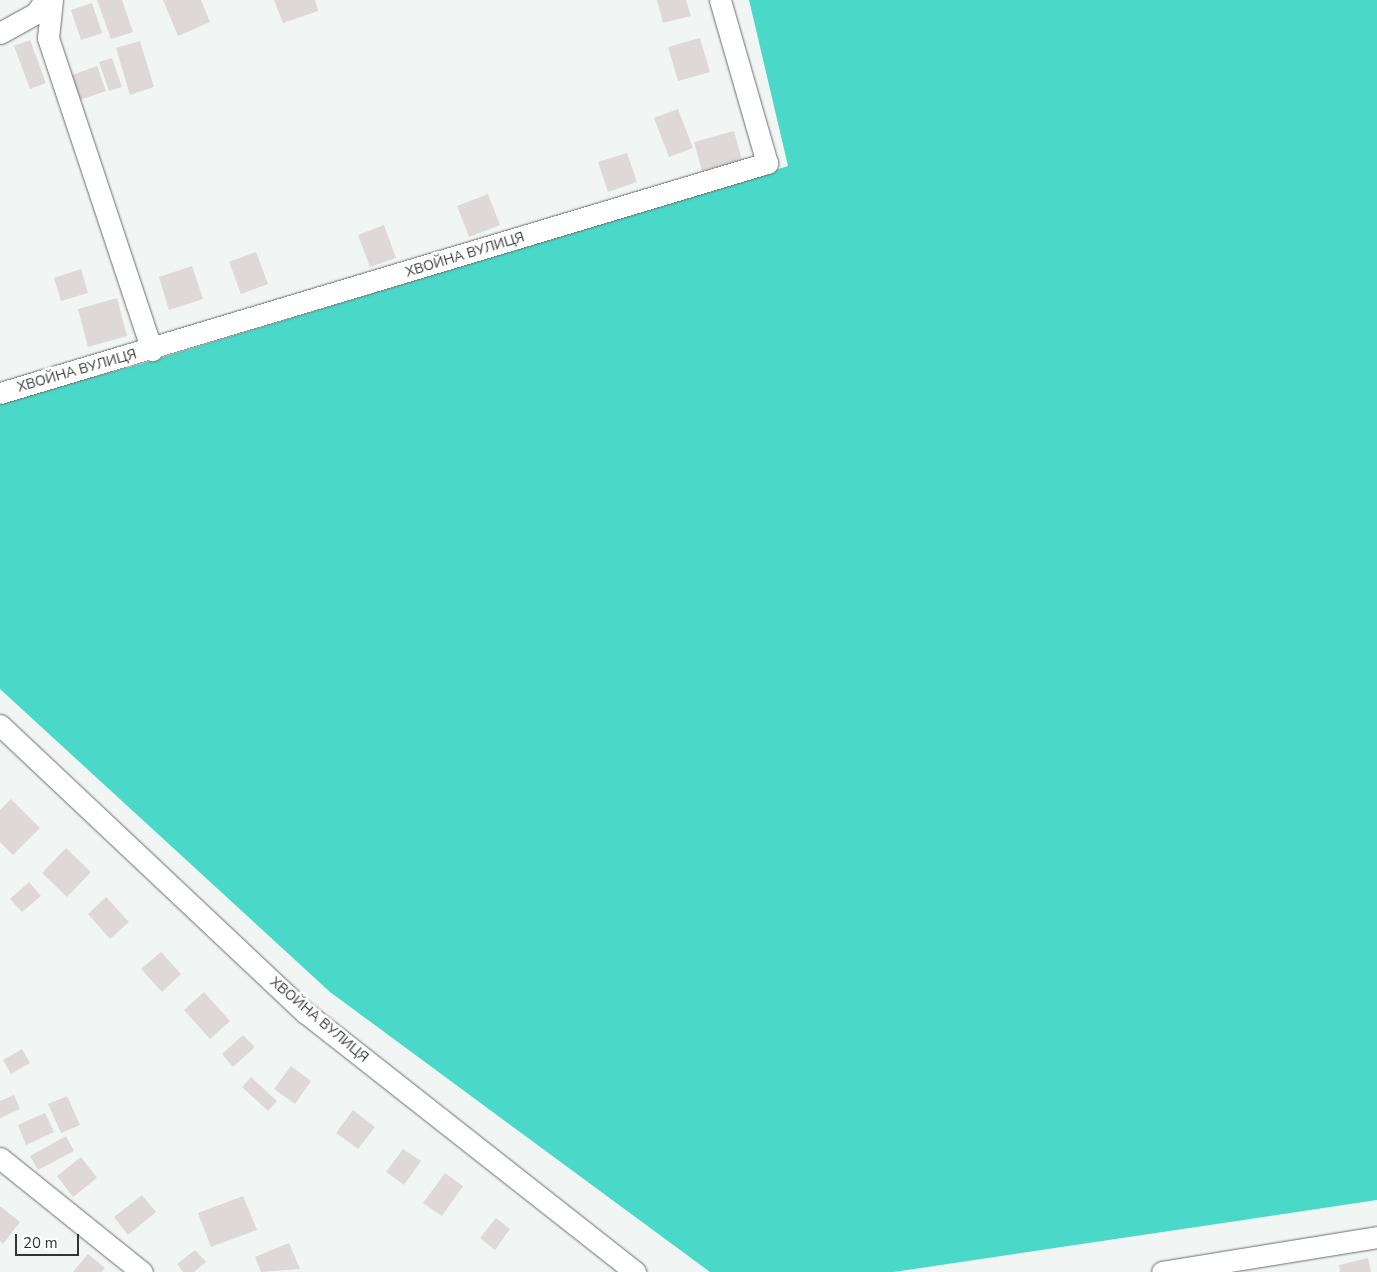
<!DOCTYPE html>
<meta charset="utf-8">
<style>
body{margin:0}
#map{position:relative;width:1377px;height:1272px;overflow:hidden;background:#f1f6f5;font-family:"Nunito Sans",sans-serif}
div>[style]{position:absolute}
.forest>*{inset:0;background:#4ad8c9}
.building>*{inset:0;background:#ded8d8}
.roads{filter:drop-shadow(0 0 1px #696d6d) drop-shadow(0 0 1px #696d6d)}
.minor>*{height:21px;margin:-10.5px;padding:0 10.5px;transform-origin:10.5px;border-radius:10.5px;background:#fff}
span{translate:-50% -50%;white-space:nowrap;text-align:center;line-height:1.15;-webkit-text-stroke:5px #fff;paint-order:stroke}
.street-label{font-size:14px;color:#333535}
.scale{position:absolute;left:15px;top:1234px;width:64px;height:22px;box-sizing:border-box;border:2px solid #333535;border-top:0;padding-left:6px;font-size:15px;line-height:18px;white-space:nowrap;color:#333535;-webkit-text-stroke:4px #fff;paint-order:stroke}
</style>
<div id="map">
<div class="forest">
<i style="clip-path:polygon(749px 0,1377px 0,1377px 1200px,894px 1272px,710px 1272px,330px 992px,0 689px,0 402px,141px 364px,788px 166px)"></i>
</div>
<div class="building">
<i style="clip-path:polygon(97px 0,122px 0,133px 32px,111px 39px)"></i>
<i style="clip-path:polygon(163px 0,201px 0,210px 22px,178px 36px)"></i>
<i style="clip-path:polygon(274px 0,315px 0,318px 11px,283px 23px)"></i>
<i style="clip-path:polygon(657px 0,686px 0,691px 16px,663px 23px)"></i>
<i style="clip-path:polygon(92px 3px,102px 33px,81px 40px,71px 10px)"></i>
<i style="clip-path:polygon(700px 38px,710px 72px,678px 81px,668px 47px)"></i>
<i style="clip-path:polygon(30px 40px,46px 83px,30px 89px,14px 46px)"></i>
<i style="clip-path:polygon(140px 41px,154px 87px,130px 95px,116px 48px)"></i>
<i style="clip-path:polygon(112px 58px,122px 87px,109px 91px,99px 62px)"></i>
<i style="clip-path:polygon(97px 66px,106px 91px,77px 101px,69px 76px)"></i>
<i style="clip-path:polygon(678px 109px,693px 148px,669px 157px,654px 118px)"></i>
<i style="clip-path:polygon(734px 131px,742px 160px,702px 171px,694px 142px)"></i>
<i style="clip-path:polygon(627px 153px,637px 182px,608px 192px,598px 162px)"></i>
<i style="clip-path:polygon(488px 194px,500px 225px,469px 237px,457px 206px)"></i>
<i style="clip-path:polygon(384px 225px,396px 258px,370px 267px,358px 235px)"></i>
<i style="clip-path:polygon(256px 252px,268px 284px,241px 294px,229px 262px)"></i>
<i style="clip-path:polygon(192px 266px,203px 299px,169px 310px,159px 277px)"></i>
<i style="clip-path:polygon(81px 269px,88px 293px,61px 301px,54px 278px)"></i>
<i style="clip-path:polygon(117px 298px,127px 336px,88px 347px,78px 309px)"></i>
<i style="clip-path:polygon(11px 799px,40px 828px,13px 855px,0 842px,0 810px)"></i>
<i style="clip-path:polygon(66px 848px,91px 872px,67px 897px,42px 873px)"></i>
<i style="clip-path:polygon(29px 882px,41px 896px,22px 912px,10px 899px)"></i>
<i style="clip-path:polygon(106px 897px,129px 922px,110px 939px,88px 914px)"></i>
<i style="clip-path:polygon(161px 952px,181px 974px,162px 992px,141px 969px)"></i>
<i style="clip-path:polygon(204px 992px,230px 1021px,210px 1039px,184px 1010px)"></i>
<i style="clip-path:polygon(243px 1035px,255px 1047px,233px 1067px,222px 1054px)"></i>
<i style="clip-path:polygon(22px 1049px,30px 1063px,11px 1074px,3px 1060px)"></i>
<i style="clip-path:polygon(291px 1066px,311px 1081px,295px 1104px,274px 1089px)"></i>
<i style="clip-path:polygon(251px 1077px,277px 1101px,268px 1111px,242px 1087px)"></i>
<i style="clip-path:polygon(14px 1095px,20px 1109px,0 1118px,0 1101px)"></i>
<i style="clip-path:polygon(67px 1096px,80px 1125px,61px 1133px,48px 1104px)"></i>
<i style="clip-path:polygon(353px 1110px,375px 1127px,358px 1149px,336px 1133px)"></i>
<i style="clip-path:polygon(45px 1113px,54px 1132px,26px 1145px,18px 1125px)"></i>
<i style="clip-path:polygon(66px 1136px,74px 1151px,38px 1170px,30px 1156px)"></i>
<i style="clip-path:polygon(403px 1149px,421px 1161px,404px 1185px,386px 1172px)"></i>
<i style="clip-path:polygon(81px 1157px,97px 1178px,73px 1197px,57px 1176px)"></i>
<i style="clip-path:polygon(445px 1173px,463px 1186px,442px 1216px,423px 1203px)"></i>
<i style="clip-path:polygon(142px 1195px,156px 1212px,128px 1235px,114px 1217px)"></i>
<i style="clip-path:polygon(243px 1196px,257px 1230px,211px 1247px,198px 1213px)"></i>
<i style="clip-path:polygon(0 1206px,20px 1222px,3px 1244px,0 1241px)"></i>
<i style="clip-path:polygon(496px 1218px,510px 1229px,495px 1250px,480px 1238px)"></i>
<i style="clip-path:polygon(289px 1243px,300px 1269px,261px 1272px,255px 1257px)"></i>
<i style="clip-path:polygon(195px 1250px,206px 1262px,194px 1272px,183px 1272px,177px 1264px)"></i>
<i style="clip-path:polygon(88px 1254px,105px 1268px,101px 1272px,73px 1272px)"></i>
<i style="clip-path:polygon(1368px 1258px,1371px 1272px,1340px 1272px,1339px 1265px)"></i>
</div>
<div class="roads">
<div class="minor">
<i style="left:52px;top:0;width:38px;rotate:96deg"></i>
<i style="left:48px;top:38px;width:329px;rotate:71.6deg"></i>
<i style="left:0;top:33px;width:41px;rotate:-29.1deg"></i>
<i style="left:36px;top:13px;width:16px;rotate:-55deg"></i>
<i style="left:0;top:393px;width:801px;rotate:-16.69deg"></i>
<i style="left:767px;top:163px;width:170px;rotate:-106.1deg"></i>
<i style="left:0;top:725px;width:420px;rotate:43.3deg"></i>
<i style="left:306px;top:1013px;width:419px;rotate:38.2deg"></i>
<i style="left:0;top:1158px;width:182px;rotate:38.8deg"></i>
<i style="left:1162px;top:1272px;width:218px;rotate:-9.2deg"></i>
</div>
</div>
<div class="street-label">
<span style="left:465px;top:255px;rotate:-17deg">ХВОЙНА ВУЛИЦЯ</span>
<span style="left:77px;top:371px;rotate:-16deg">ХВОЙНА ВУЛИЦЯ</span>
<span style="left:319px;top:1020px;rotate:40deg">ХВОЙНА ВУЛИЦЯ</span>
</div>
<div class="scale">20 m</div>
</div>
